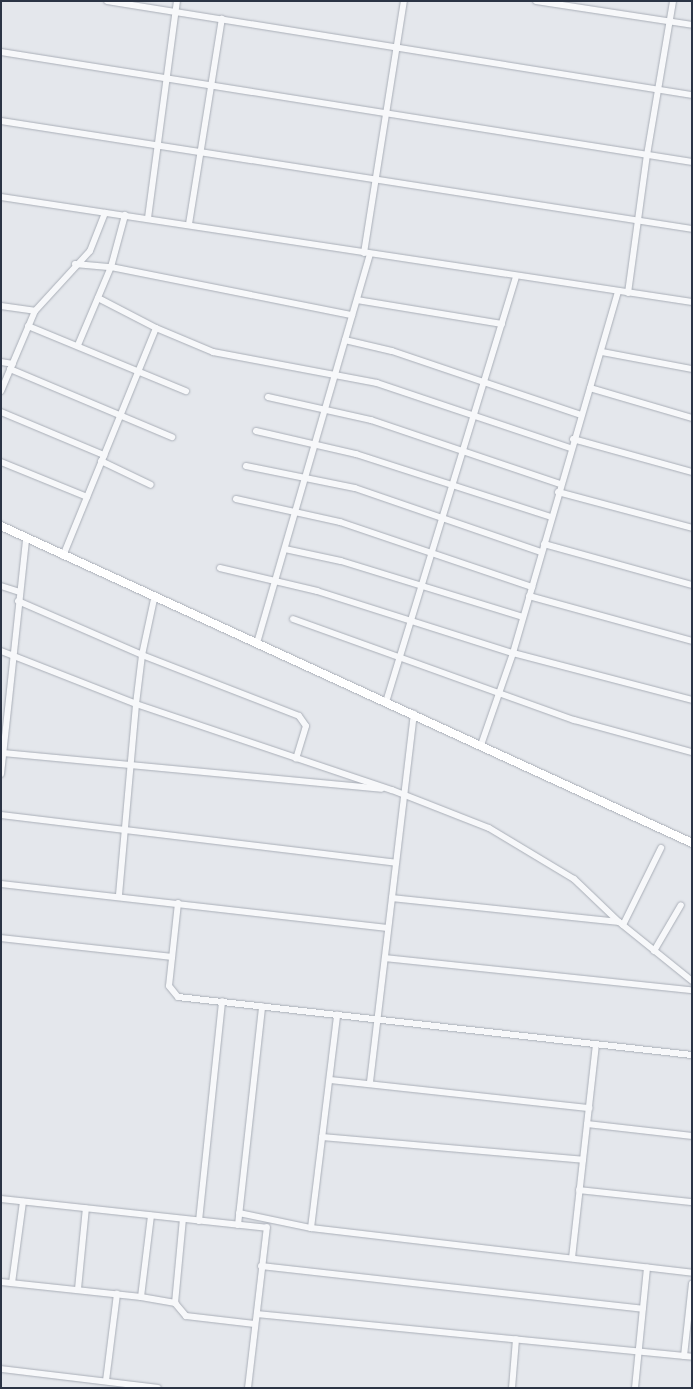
<!DOCTYPE html>
<style>
body{margin:0}
#map{position:relative;width:693px;height:1389px;overflow:hidden;background:#e4e7ec;font-family:"Work Sans",sans-serif}
div>[style]{position:absolute}
.roads{filter:drop-shadow(0 0 1px #a9aeb7) drop-shadow(0 0 1px #a9aeb7)}
.minor>*{height:6px;margin:-3px;padding:0 3px;transform-origin:3px;border-radius:3px;background:#f7f8fa}
.major>*{height:8px;margin:-4px;padding:0 4px;transform-origin:4px;border-radius:4px;background:#fff}
span{translate:-50% -50%;white-space:nowrap;text-align:center;line-height:1.15;-webkit-text-stroke:4px #f4f6f9;paint-order:stroke}
.frame{position:absolute;inset:0;border:2px solid #2b3445;pointer-events:none}
</style>
<div id="map">
<div class="roads">
<div class="minor">
<i style="left:107px;top:1px;width:593px;rotate:9.13deg"></i>
<i style="left:536px;top:1px;width:158px;rotate:8.7deg"></i>
<i style="left:1px;top:52px;width:700px;rotate:9.04deg"></i>
<i style="left:1px;top:121px;width:699px;rotate:8.88deg"></i>
<i style="left:1px;top:197px;width:699px;rotate:8.64deg"></i>
<i style="left:148px;top:218px;width:219px;rotate:-82.4deg"></i>
<i style="left:189px;top:224px;width:208px;rotate:-80.9deg"></i>
<i style="left:364px;top:253px;width:255px;rotate:-81deg"></i>
<i style="left:75px;top:264px;width:36px;rotate:5deg"></i>
<i style="left:111px;top:267px;width:246px;rotate:11.3deg"></i>
<i style="left:628px;top:293px;width:139px;rotate:-82.2deg"></i>
<i style="left:647px;top:155px;width:156px;rotate:-80.4deg"></i>
<i style="left:98px;top:298px;width:65px;rotate:27.3deg"></i>
<i style="left:156px;top:328px;width:62px;rotate:22.8deg"></i>
<i style="left:213px;top:352px;width:167px;rotate:10.7deg"></i>
<i style="left:377px;top:383px;width:204px;rotate:18.6deg"></i>
<i style="left:357px;top:300px;width:147px;rotate:9.4deg"></i>
<i style="left:1px;top:306px;width:34px;rotate:8deg"></i>
<i style="left:28px;top:326px;width:171px;rotate:22.4deg"></i>
<i style="left:345px;top:340px;width:48px;rotate:13.2deg"></i>
<i style="left:392px;top:351px;width:200px;rotate:18.7deg"></i>
<i style="left:78px;top:345px;width:85px;rotate:-67.1deg"></i>
<i style="left:111px;top:267px;width:54px;rotate:-74.9deg"></i>
<i style="left:602px;top:352px;width:92px;rotate:10.7deg"></i>
<i style="left:1px;top:362px;width:12px;rotate:9deg"></i>
<i style="left:10px;top:369px;width:176px;rotate:22.8deg"></i>
<i style="left:590px;top:388px;width:106px;rotate:16.4deg"></i>
<i style="left:1px;top:391px;width:87px;rotate:-67deg"></i>
<i style="left:35px;top:311px;width:81px;rotate:-47.5deg"></i>
<i style="left:90px;top:251px;width:41px;rotate:-68.5deg"></i>
<i style="left:268px;top:397px;width:106px;rotate:12.6deg"></i>
<i style="left:371px;top:420px;width:200px;rotate:18.7deg"></i>
<i style="left:1px;top:412px;width:112px;rotate:22.7deg"></i>
<i style="left:256px;top:431px;width:103px;rotate:13deg"></i>
<i style="left:356px;top:454px;width:205px;rotate:17.9deg"></i>
<i style="left:573px;top:439px;width:123px;rotate:15.5deg"></i>
<i style="left:101px;top:461px;width:55px;rotate:25.6deg"></i>
<i style="left:1px;top:462px;width:93px;rotate:22.1deg"></i>
<i style="left:246px;top:466px;width:111px;rotate:11.4deg"></i>
<i style="left:355px;top:488px;width:197px;rotate:19deg"></i>
<i style="left:558px;top:492px;width:139px;rotate:15deg"></i>
<i style="left:236px;top:499px;width:107px;rotate:12.5deg"></i>
<i style="left:340px;top:522px;width:203px;rotate:18.7deg"></i>
<i style="left:544px;top:544px;width:154px;rotate:15.5deg"></i>
<i style="left:285px;top:549px;width:57px;rotate:12.1deg"></i>
<i style="left:341px;top:561px;width:190px;rotate:17.1deg"></i>
<i style="left:63px;top:556px;width:246px;rotate:-67.8deg"></i>
<i style="left:220px;top:568px;width:100px;rotate:13.3deg"></i>
<i style="left:317px;top:591px;width:206px;rotate:17.6deg"></i>
<i style="left:513px;top:653px;width:185px;rotate:14.7deg"></i>
<i style="left:1px;top:586px;width:20px;rotate:18deg"></i>
<i style="left:529px;top:596px;width:169px;rotate:15.4deg"></i>
<i style="left:18px;top:601px;width:135px;rotate:23.5deg"></i>
<i style="left:142px;top:655px;width:168px;rotate:21.2deg"></i>
<i style="left:299px;top:716px;width:12px;rotate:55deg"></i>
<i style="left:306px;top:726px;width:34px;rotate:107deg"></i>
<i style="left:293px;top:619px;width:299px;rotate:19.8deg"></i>
<i style="left:574px;top:720px;width:122px;rotate:15.2deg"></i>
<i style="left:257px;top:643px;width:405px;rotate:-73.8deg"></i>
<i style="left:1px;top:651px;width:145px;rotate:21.4deg"></i>
<i style="left:136px;top:704px;width:270px;rotate:18.6deg"></i>
<i style="left:392px;top:790px;width:104px;rotate:21.4deg"></i>
<i style="left:489px;top:828px;width:99px;rotate:31deg"></i>
<i style="left:574px;top:879px;width:62px;rotate:43.7deg"></i>
<i style="left:619px;top:922px;width:94px;rotate:38.9deg"></i>
<i style="left:386px;top:702px;width:443px;rotate:-73deg"></i>
<i style="left:481px;top:745px;width:97px;rotate:-70.8deg"></i>
<i style="left:513px;top:653px;width:377px;rotate:-73.8deg"></i>
<i style="left:3px;top:753px;width:380px;rotate:5.4deg"></i>
<i style="left:1px;top:774px;width:236px;rotate:-83.9deg"></i>
<i style="left:1px;top:815px;width:398px;rotate:6.9deg"></i>
<i style="left:1px;top:884px;width:389px;rotate:6.5deg"></i>
<i style="left:119px;top:895px;width:192px;rotate:-84.9deg"></i>
<i style="left:136px;top:704px;width:49px;rotate:-83deg"></i>
<i style="left:142px;top:655px;width:57px;rotate:-77.9deg"></i>
<i style="left:392px;top:898px;width:228px;rotate:6deg"></i>
<i style="left:178px;top:903px;width:83px;rotate:96.2deg"></i>
<i style="left:169px;top:986px;width:14px;rotate:51deg"></i>
<i style="left:178px;top:997px;width:517px;rotate:6.44deg"></i>
<i style="left:623px;top:925px;width:86px;rotate:-63.7deg"></i>
<i style="left:1px;top:938px;width:172px;rotate:6.3deg"></i>
<i style="left:654px;top:951px;width:53px;rotate:-59.6deg"></i>
<i style="left:385px;top:958px;width:309px;rotate:6deg"></i>
<i style="left:331px;top:1080px;width:260px;rotate:6.2deg"></i>
<i style="left:370px;top:1082px;width:371px;rotate:-83.2deg"></i>
<i style="left:587px;top:1124px;width:106px;rotate:6.5deg"></i>
<i style="left:322px;top:1137px;width:262px;rotate:5deg"></i>
<i style="left:579px;top:1190px;width:114px;rotate:6.1deg"></i>
<i style="left:1px;top:1199px;width:267px;rotate:6.2deg"></i>
<i style="left:239px;top:1213px;width:74px;rotate:11.8deg"></i>
<i style="left:311px;top:1228px;width:384px;rotate:6.7deg"></i>
<i style="left:199px;top:1221px;width:221px;rotate:-84deg"></i>
<i style="left:238px;top:1225px;width:220px;rotate:-83.7deg"></i>
<i style="left:311px;top:1228px;width:215px;rotate:-83deg"></i>
<i style="left:572px;top:1258px;width:215px;rotate:-83.6deg"></i>
<i style="left:261px;top:1266px;width:384px;rotate:6.4deg"></i>
<i style="left:1px;top:1282px;width:141px;rotate:6.1deg"></i>
<i style="left:141px;top:1297px;width:35px;rotate:10deg"></i>
<i style="left:175px;top:1303px;width:17px;rotate:50deg"></i>
<i style="left:186px;top:1316px;width:69px;rotate:6.6deg"></i>
<i style="left:12px;top:1283px;width:82px;rotate:-82.3deg"></i>
<i style="left:78px;top:1289px;width:81px;rotate:-84.4deg"></i>
<i style="left:141px;top:1297px;width:82px;rotate:-83deg"></i>
<i style="left:175px;top:1303px;width:84px;rotate:-84.6deg"></i>
<i style="left:257px;top:1314px;width:437px;rotate:5.6deg"></i>
<i style="left:684px;top:1356px;width:73px;rotate:-83.7deg"></i>
<i style="left:1px;top:1369px;width:158px;rotate:6.9deg"></i>
<i style="left:106px;top:1381px;width:88px;rotate:-82.8deg"></i>
<i style="left:248px;top:1388px;width:162px;rotate:-83.3deg"></i>
<i style="left:512px;top:1388px;width:49px;rotate:-85.3deg"></i>
<i style="left:635px;top:1388px;width:121px;rotate:-84.3deg"></i>
</div>
<div class="major">
<i style="left:1px;top:526px;width:760px;rotate:24.64deg"></i>
</div>
</div>
<div class="frame"></div>
</div>
